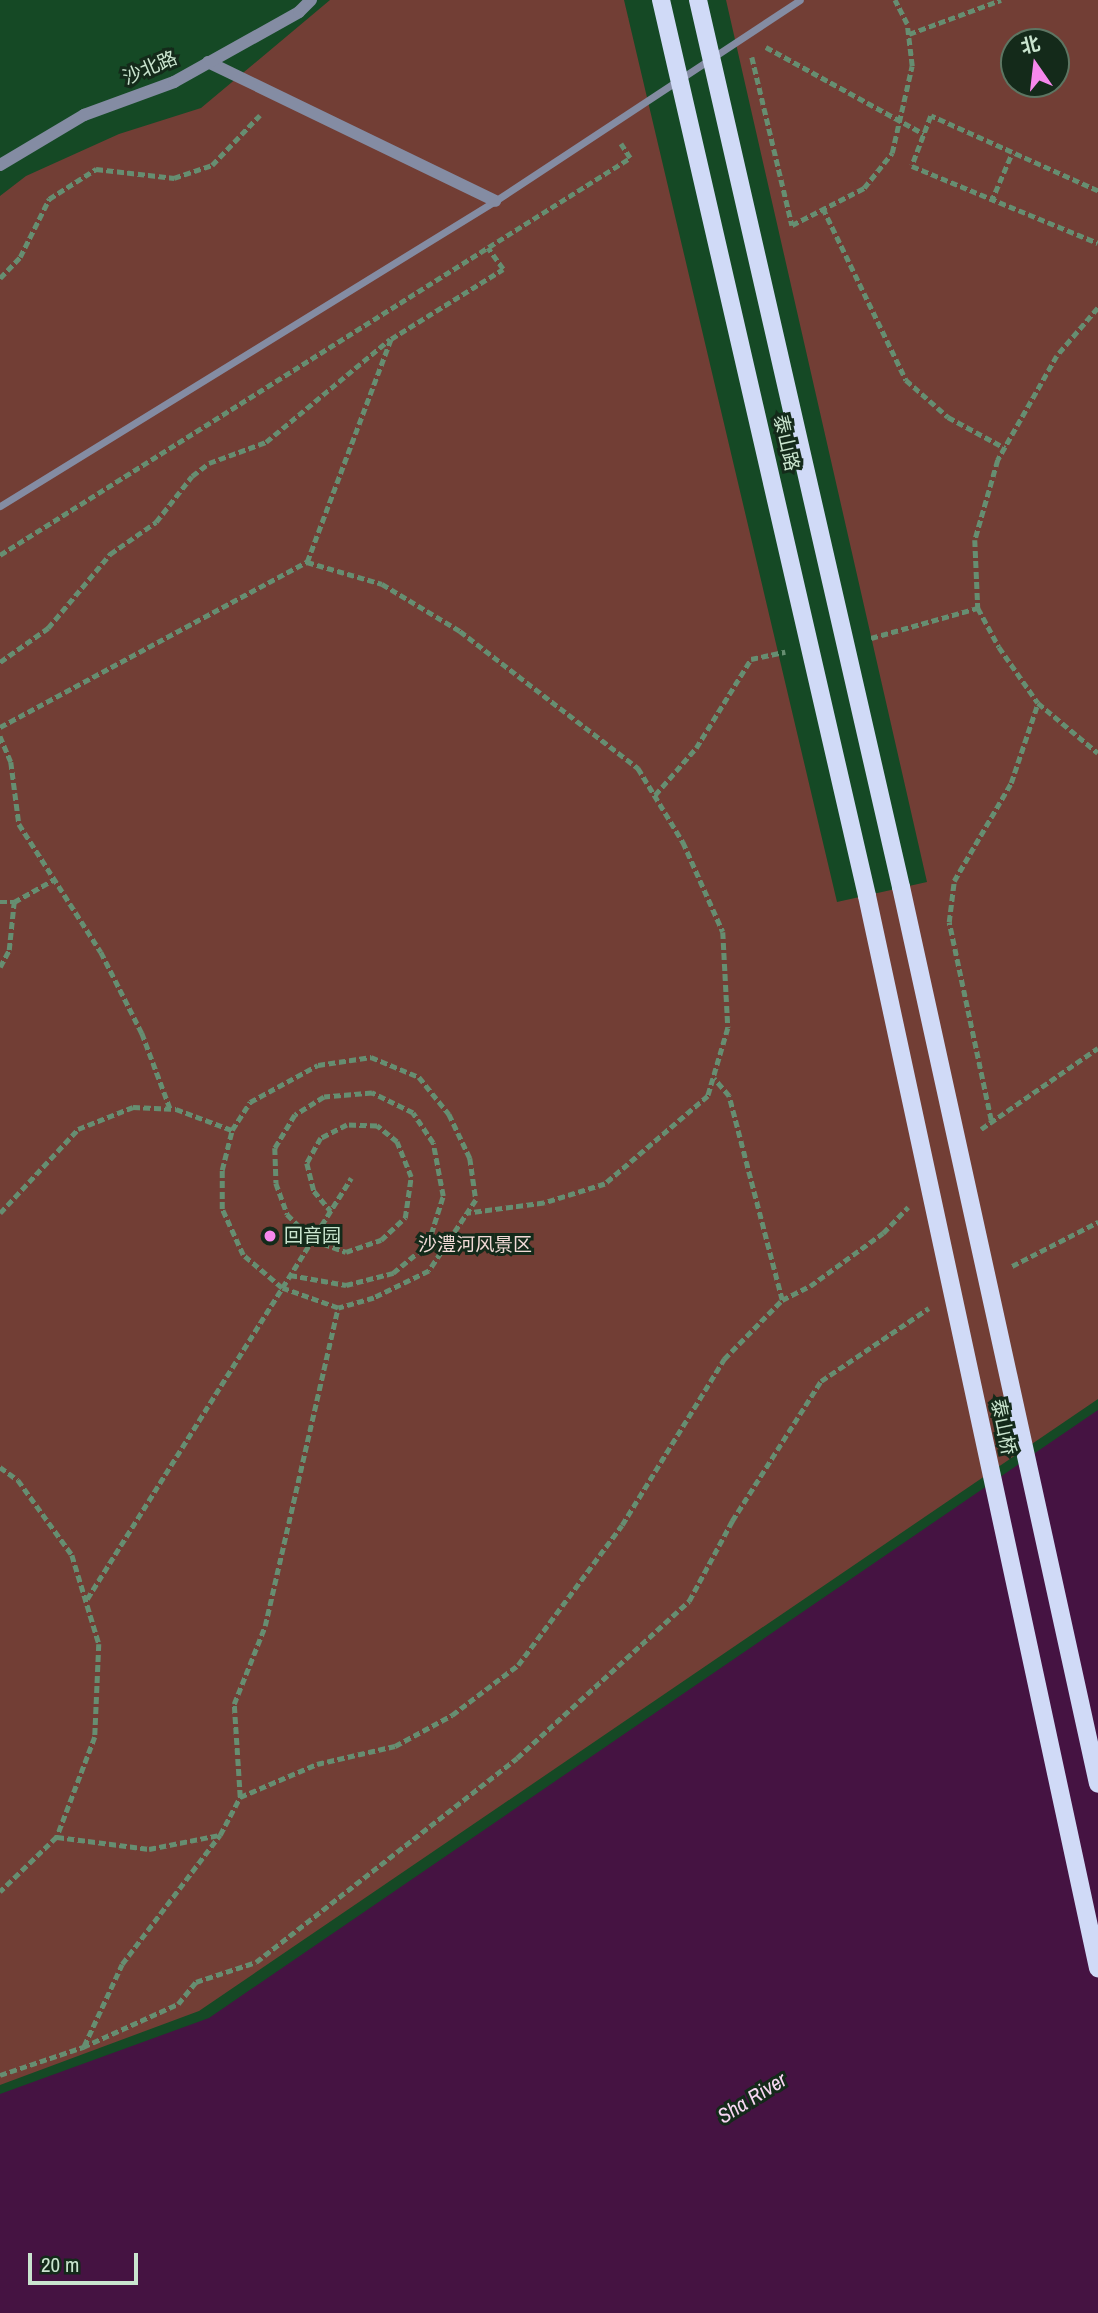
<!DOCTYPE html>
<meta charset="utf-8">
<style>
body{margin:0}
#map{position:relative;width:1098px;height:2313px;overflow:hidden;background:#154925;font-family:"Archivo Narrow","Noto Sans SC",sans-serif}
div>[style]{position:absolute}
.green>*{inset:0;background:#723e35}
.water>*{inset:0;background:#451342}
.path>*{height:4.5px;margin-top:-2.25px;transform-origin:0;background:repeating-linear-gradient(90deg,#668e71 0 7px,transparent 0 10.5px)}
.minor>*{height:7px;margin:-3.5px;padding:0 3.5px;transform-origin:3.5px;border-radius:3.5px;background:#848ca3}
.tertiary>*{height:12px;margin:-6px;padding:0 6px;transform-origin:6px;border-radius:6px;background:#848ca3}
.primary>*{height:18px;margin:-9px;padding:0 9px;transform-origin:9px;border-radius:9px;background:#d0daf7}
.primary-bridge>*{height:18px;margin:-9px;padding:0 9px;transform-origin:9px;border-radius:9px;background:#d0daf7}
.dots>*{width:19px;height:19px;translate:-50% -50%;box-sizing:border-box;border:4px solid #142a1a;border-radius:50%}
span{translate:-50% -50%;white-space:nowrap;text-align:center;line-height:1.15;-webkit-text-stroke:6px #142a1a;paint-order:stroke}
.street-label{font-size:19px;color:#cae5cf}
.poi-label{font-size:19px;color:#cae5cf}
.left{translate:0 -50%;text-align:left}
.park-label{font-size:19px;color:#f2dbd7}
.water-label{font-size:21px;color:#f7d6f2;font-style:italic}
.north{position:absolute;left:1000px;top:28px;width:70px;height:70px;box-sizing:border-box;background:#142a1a;border:2px solid #5d7562;border-radius:50%;rotate:346deg;font-size:19px;font-weight:700;line-height:28px;text-align:center;color:#cae5cf}
.north::after{content:'';display:block;margin:auto;width:24px;height:32px;background:#f688ec;clip-path:polygon(50% 0,100% 100%,50% 72%,0 100%)}
.scale{position:absolute;left:28px;top:2253px;width:110px;height:32px;box-sizing:border-box;border:4px solid #cae5cf;border-top:0;padding-left:9px;font-size:21px;line-height:24px;white-space:nowrap;color:#cae5cf;-webkit-text-stroke:5px #142a1a;paint-order:stroke}
</style>
<div id="map">
<div class="green">
<i style="clip-path:polygon(evenodd,330px 0,624px 0,837px 902px,927px 882px,726px 0,1098px 0,1098px 1399px,199px 2011px,0 2085px,0 196px,26px 176px,119px 134px,201px 108px,330px 0,1014px 42px,1056px 42px,1056px 84px,1014px 84px,1014px 42px)"></i>
</div>
<div class="water">
<i style="clip-path:polygon(1098px 1410px,1098px 2313px,0 2313px,0 2094px,209px 2018px)"></i>
</div>
<div class="path">
<i style="left:909px;top:34px;width:98px;rotate:-20.3deg"></i>
<i style="left:766px;top:47px;width:180px;rotate:28.8deg"></i>
<i style="left:752px;top:57px;width:173px;rotate:76.6deg"></i>
<i style="left:792px;top:225px;width:81px;rotate:-27.2deg"></i>
<i style="left:864px;top:188px;width:45px;rotate:-51.3deg"></i>
<i style="left:892px;top:153px;width:89px;rotate:-77.1deg"></i>
<i style="left:912px;top:66px;width:42px;rotate:-96.8deg"></i>
<i style="left:907px;top:24px;width:27px;rotate:-117deg"></i>
<i style="left:1098px;top:191px;width:183px;rotate:-155.8deg"></i>
<i style="left:931px;top:116px;width:53px;rotate:110.8deg"></i>
<i style="left:912px;top:166px;width:201px;rotate:22.5deg"></i>
<i style="left:991px;top:202px;width:53px;rotate:-66.8deg"></i>
<i style="left:823px;top:208px;width:191px;rotate:64.2deg"></i>
<i style="left:906px;top:380px;width:56px;rotate:41.4deg"></i>
<i style="left:948px;top:417px;width:65px;rotate:28.5deg"></i>
<i style="left:0;top:278px;width:29px;rotate:-46deg"></i>
<i style="left:20px;top:257px;width:65px;rotate:-63.4deg"></i>
<i style="left:49px;top:199px;width:56px;rotate:-32.6deg"></i>
<i style="left:96px;top:169px;width:79px;rotate:6.6deg"></i>
<i style="left:174px;top:178px;width:40px;rotate:-18.9deg"></i>
<i style="left:212px;top:165px;width:69px;rotate:-46.2deg"></i>
<i style="left:1098px;top:308px;width:63px;rotate:130.5deg"></i>
<i style="left:1057px;top:356px;width:120px;rotate:119.6deg"></i>
<i style="left:998px;top:460px;width:83px;rotate:106deg"></i>
<i style="left:975px;top:540px;width:68px;rotate:87.5deg"></i>
<i style="left:978px;top:608px;width:44px;rotate:61.7deg"></i>
<i style="left:999px;top:647px;width:68px;rotate:55.1deg"></i>
<i style="left:1038px;top:703px;width:78px;rotate:39.8deg"></i>
<i style="left:0;top:555px;width:745px;rotate:-32.22deg"></i>
<i style="left:630px;top:158px;width:17px;rotate:-123deg"></i>
<i style="left:307px;top:562px;width:78px;rotate:16.3deg"></i>
<i style="left:382px;top:584px;width:91px;rotate:31.1deg"></i>
<i style="left:460px;top:631px;width:225px;rotate:37.6deg"></i>
<i style="left:638px;top:768px;width:87px;rotate:58.7deg"></i>
<i style="left:683px;top:842px;width:98px;rotate:66deg"></i>
<i style="left:723px;top:932px;width:96px;rotate:87deg"></i>
<i style="left:728px;top:1028px;width:71px;rotate:106.4deg"></i>
<i style="left:708px;top:1096px;width:135px;rotate:139.5deg"></i>
<i style="left:605px;top:1184px;width:64px;rotate:162.7deg"></i>
<i style="left:544px;top:1203px;width:76px;rotate:172.4deg"></i>
<i style="left:871px;top:638px;width:111px;rotate:-15.7deg"></i>
<i style="left:0;top:662px;width:59px;rotate:-35.3deg"></i>
<i style="left:48px;top:628px;width:97px;rotate:-50deg"></i>
<i style="left:110px;top:554px;width:56px;rotate:-34.8deg"></i>
<i style="left:156px;top:522px;width:58px;rotate:-52deg"></i>
<i style="left:192px;top:476px;width:21px;rotate:-37deg"></i>
<i style="left:209px;top:463px;width:61px;rotate:-20.2deg"></i>
<i style="left:266px;top:442px;width:161px;rotate:-39.7deg"></i>
<i style="left:0;top:727px;width:349px;rotate:-28.3deg"></i>
<i style="left:307px;top:562px;width:238px;rotate:-69.4deg"></i>
<i style="left:391px;top:339px;width:132px;rotate:-32deg"></i>
<i style="left:503px;top:269px;width:26px;rotate:-126deg"></i>
<i style="left:0;top:736px;width:28px;rotate:67deg"></i>
<i style="left:11px;top:762px;width:63px;rotate:82.6deg"></i>
<i style="left:19px;top:824px;width:152px;rotate:57.4deg"></i>
<i style="left:101px;top:952px;width:91px;rotate:63.2deg"></i>
<i style="left:142px;top:1033px;width:80px;rotate:69.5deg"></i>
<i style="left:655px;top:795px;width:62px;rotate:-48.9deg"></i>
<i style="left:696px;top:748px;width:105px;rotate:-58.3deg"></i>
<i style="left:751px;top:659px;width:35px;rotate:-12deg"></i>
<i style="left:0;top:902px;width:14px"></i>
<i style="left:0;top:967px;width:19px;rotate:-62deg"></i>
<i style="left:9px;top:950px;width:48px;rotate:-84.1deg"></i>
<i style="left:14px;top:902px;width:45px;rotate:-29.4deg"></i>
<i style="left:371px;top:1057px;width:52px;rotate:22.6deg"></i>
<i style="left:419px;top:1077px;width:48px;rotate:51deg"></i>
<i style="left:449px;top:1114px;width:49px;rotate:64.5deg"></i>
<i style="left:470px;top:1158px;width:42px;rotate:81.9deg"></i>
<i style="left:476px;top:1200px;width:85px;rotate:123.5deg"></i>
<i style="left:429px;top:1271px;width:61px;rotate:153.9deg"></i>
<i style="left:374px;top:1298px;width:37px;rotate:164deg"></i>
<i style="left:338px;top:1308px;width:59px;rotate:-160.3deg"></i>
<i style="left:282px;top:1288px;width:51px;rotate:-139.8deg"></i>
<i style="left:243px;top:1255px;width:51px;rotate:-114.5deg"></i>
<i style="left:222px;top:1209px;width:39px;rotate:-90deg"></i>
<i style="left:222px;top:1170px;width:41px;rotate:-76deg"></i>
<i style="left:232px;top:1130px;width:33px;rotate:-57deg"></i>
<i style="left:250px;top:1102px;width:77px;rotate:-28.6deg"></i>
<i style="left:318px;top:1065px;width:54px;rotate:-8.6deg"></i>
<i style="left:991px;top:1120px;width:202px;rotate:-102deg"></i>
<i style="left:949px;top:922px;width:41px;rotate:-83deg"></i>
<i style="left:954px;top:881px;width:113px;rotate:-59.8deg"></i>
<i style="left:1011px;top:783px;width:84px;rotate:-71.4deg"></i>
<i style="left:981px;top:1129px;width:142px;rotate:-34.7deg"></i>
<i style="left:0;top:1213px;width:115px;rotate:-47.1deg"></i>
<i style="left:78px;top:1129px;width:59px;rotate:-21.8deg"></i>
<i style="left:133px;top:1107px;width:43px;rotate:2.7deg"></i>
<i style="left:176px;top:1109px;width:60px;rotate:20.6deg"></i>
<i style="left:1012px;top:1266px;width:97px;rotate:-27.1deg"></i>
<i style="left:290px;top:1275px;width:57px;rotate:10.1deg"></i>
<i style="left:346px;top:1285px;width:49px;rotate:-14.3deg"></i>
<i style="left:393px;top:1273px;width:45px;rotate:-39.6deg"></i>
<i style="left:428px;top:1244px;width:50px;rotate:-72.6deg"></i>
<i style="left:443px;top:1196px;width:54px;rotate:-100.7deg"></i>
<i style="left:433px;top:1143px;width:36px;rotate:-124deg"></i>
<i style="left:413px;top:1113px;width:46px;rotate:-154deg"></i>
<i style="left:372px;top:1093px;width:48px;rotate:175.2deg"></i>
<i style="left:324px;top:1097px;width:34px;rotate:148deg"></i>
<i style="left:295px;top:1115px;width:39px;rotate:121deg"></i>
<i style="left:275px;top:1148px;width:35px;rotate:88deg"></i>
<i style="left:276px;top:1183px;width:33px;rotate:70deg"></i>
<i style="left:287px;top:1214px;width:37px;rotate:45deg"></i>
<i style="left:313px;top:1240px;width:35px;rotate:20deg"></i>
<i style="left:346px;top:1252px;width:37px;rotate:-19deg"></i>
<i style="left:381px;top:1240px;width:33px;rotate:-43deg"></i>
<i style="left:405px;top:1218px;width:41px;rotate:-81.7deg"></i>
<i style="left:411px;top:1177px;width:38px;rotate:-112deg"></i>
<i style="left:397px;top:1142px;width:26px;rotate:-141deg"></i>
<i style="left:377px;top:1126px;width:30px;rotate:-178deg"></i>
<i style="left:347px;top:1125px;width:29px;rotate:153deg"></i>
<i style="left:321px;top:1138px;width:29px;rotate:119deg"></i>
<i style="left:307px;top:1163px;width:29px;rotate:76deg"></i>
<i style="left:314px;top:1191px;width:26px;rotate:50deg"></i>
<i style="left:782px;top:1300px;width:31px;rotate:-27deg"></i>
<i style="left:810px;top:1286px;width:90px;rotate:-36deg"></i>
<i style="left:883px;top:1233px;width:36px;rotate:-46deg"></i>
<i style="left:0;top:1467px;width:22px;rotate:36deg"></i>
<i style="left:18px;top:1480px;width:92px;rotate:54.2deg"></i>
<i style="left:72px;top:1555px;width:93px;rotate:73.1deg"></i>
<i style="left:99px;top:1644px;width:93px;rotate:92.5deg"></i>
<i style="left:95px;top:1737px;width:107px;rotate:110.8deg"></i>
<i style="left:57px;top:1837px;width:79px;rotate:136deg"></i>
<i style="left:87px;top:1599px;width:497px;rotate:-57.9deg"></i>
<i style="left:240px;top:1797px;width:84px;rotate:-23.2deg"></i>
<i style="left:317px;top:1764px;width:80px;rotate:-13deg"></i>
<i style="left:395px;top:1746px;width:65px;rotate:-28.5deg"></i>
<i style="left:452px;top:1715px;width:83px;rotate:-37.1deg"></i>
<i style="left:518px;top:1665px;width:174px;rotate:-53.4deg"></i>
<i style="left:622px;top:1525px;width:195px;rotate:-58.4deg"></i>
<i style="left:724px;top:1359px;width:83px;rotate:-45.5deg"></i>
<i style="left:782px;top:1300px;width:211px;rotate:-104.6deg"></i>
<i style="left:729px;top:1096px;width:23px;rotate:-131deg"></i>
<i style="left:57px;top:1837px;width:93px;rotate:7.4deg"></i>
<i style="left:149px;top:1849px;width:71px;rotate:-11.3deg"></i>
<i style="left:84px;top:2046px;width:90px;rotate:-65.1deg"></i>
<i style="left:122px;top:1964px;width:162px;rotate:-52.8deg"></i>
<i style="left:220px;top:1835px;width:43px;rotate:-62.2deg"></i>
<i style="left:240px;top:1797px;width:93px;rotate:-93.7deg"></i>
<i style="left:234px;top:1704px;width:84px;rotate:-68.3deg"></i>
<i style="left:265px;top:1626px;width:326px;rotate:-77.1deg"></i>
<i style="left:0;top:2075px;width:88px;rotate:-18.6deg"></i>
<i style="left:83px;top:2047px;width:104px;rotate:-24.4deg"></i>
<i style="left:178px;top:2004px;width:28px;rotate:-51deg"></i>
<i style="left:196px;top:1982px;width:63px;rotate:-18.4deg"></i>
<i style="left:256px;top:1962px;width:331px;rotate:-38deg"></i>
<i style="left:517px;top:1758px;width:233px;rotate:-42.4deg"></i>
<i style="left:689px;top:1601px;width:91px;rotate:-61.7deg"></i>
<i style="left:732px;top:1521px;width:166px;rotate:-57.6deg"></i>
<i style="left:821px;top:1381px;width:130px;rotate:-34.1deg"></i>
</div>
<div class="minor">
<i style="left:0;top:506px;width:581px;rotate:-31.64deg"></i>
<i style="left:495px;top:201px;width:365px;rotate:-33.4deg"></i>
</div>
<div class="tertiary">
<i style="left:208px;top:62px;width:319px;rotate:25.8deg"></i>
<i style="left:0;top:165px;width:98px;rotate:-30.8deg"></i>
<i style="left:84px;top:115px;width:96px;rotate:-20.1deg"></i>
<i style="left:174px;top:82px;width:143px;rotate:-29.2deg"></i>
<i style="left:299px;top:12px;width:17px;rotate:-45deg"></i>
</div>
<div class="primary">
<i style="left:661px;top:0;width:919px;rotate:77.05deg"></i>
<i style="left:698px;top:0;width:910px;rotate:77.11deg"></i>
</div>
<div class="primary-bridge">
<i style="left:901px;top:887px;width:918px;rotate:77.61deg"></i>
<i style="left:867px;top:896px;width:1097px;rotate:77.84deg"></i>
</div>
<div class="dots">
<i style="left:270px;top:1236px;background:#f688ec"></i>
</div>
<div class="street-label">
<span style="left:150px;top:68px;rotate:-23deg">沙北路</span>
<span style="left:786px;top:443px;rotate:77deg">泰山路</span>
<span style="left:1003px;top:1427px;rotate:78deg">泰山桥</span>
</div>
<div class="poi-label">
<span class="left" style="left:284px;top:1236px">回音园</span>
</div>
<div class="park-label">
<span style="left:475px;top:1245px">沙澧河风景区</span>
</div>
<div class="water-label">
<span style="left:752px;top:2098px;rotate:-32deg">Sha River</span>
</div>
<div class="north">北</div>
<div class="scale">20 m</div>
</div>
